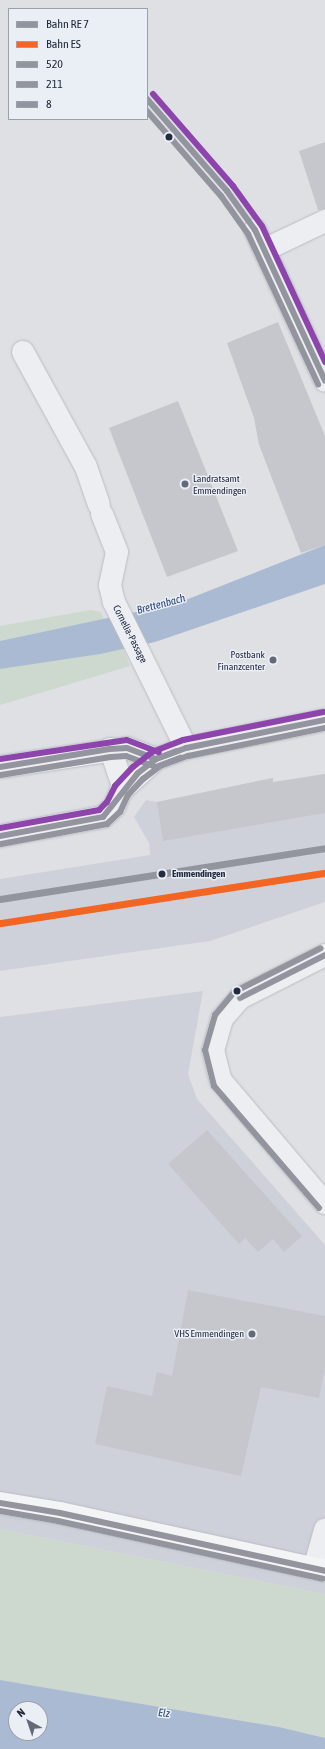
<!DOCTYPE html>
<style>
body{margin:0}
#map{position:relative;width:325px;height:1749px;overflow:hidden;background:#dee0e4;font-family:"Asap Condensed",sans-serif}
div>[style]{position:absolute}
.built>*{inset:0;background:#ced1da}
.green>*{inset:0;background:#cdd8ce}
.water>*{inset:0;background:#aabad2}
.building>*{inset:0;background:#c5c7cc}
.roads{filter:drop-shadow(0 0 1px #bbbdc2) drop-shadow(0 0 1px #bbbdc2)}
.minor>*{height:22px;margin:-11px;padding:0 11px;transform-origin:11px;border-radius:11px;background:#edeef1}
.major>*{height:22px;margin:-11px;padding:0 11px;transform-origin:11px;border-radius:11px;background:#f2f4f5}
.bus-1>*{height:6px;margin:-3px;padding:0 3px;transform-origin:3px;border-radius:3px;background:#92959e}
.bus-2>*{height:6px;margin:-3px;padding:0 3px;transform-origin:3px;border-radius:3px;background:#92959e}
.bus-3>*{height:6px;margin:-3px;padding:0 3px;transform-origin:3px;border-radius:3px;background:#92959e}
.bus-4>*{height:6px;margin:-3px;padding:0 3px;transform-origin:3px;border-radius:3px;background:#8e44ad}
.rail-1>*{height:7px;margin:-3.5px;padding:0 3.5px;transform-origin:3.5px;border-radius:3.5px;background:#92959e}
.rail-2>*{height:7px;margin:-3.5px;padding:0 3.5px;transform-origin:3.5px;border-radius:3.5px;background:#f26522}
.dots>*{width:11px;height:11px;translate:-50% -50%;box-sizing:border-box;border:2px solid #eaeef5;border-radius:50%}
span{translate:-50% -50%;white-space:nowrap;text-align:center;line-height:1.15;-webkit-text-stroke:3px #eaeef5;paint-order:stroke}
.poi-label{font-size:10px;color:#242b3e}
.left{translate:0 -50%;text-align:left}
.right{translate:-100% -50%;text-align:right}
.street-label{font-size:10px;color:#242b3e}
.stop-label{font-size:10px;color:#242b3e;font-weight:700}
.water-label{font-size:11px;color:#2c4674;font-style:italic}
.legend{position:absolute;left:8px;top:8px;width:140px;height:112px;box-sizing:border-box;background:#eaeef5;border:1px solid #9ba0ac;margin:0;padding:5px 7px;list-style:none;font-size:12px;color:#242b3e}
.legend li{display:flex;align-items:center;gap:8px;height:20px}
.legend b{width:20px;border:1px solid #9ba0ac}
.north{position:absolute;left:8px;top:1701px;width:40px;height:40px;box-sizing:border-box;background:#eaeef5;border:1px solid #9ba0ac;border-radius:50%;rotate:320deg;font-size:11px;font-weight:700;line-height:16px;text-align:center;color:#242b3e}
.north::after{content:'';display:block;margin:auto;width:14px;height:18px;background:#656a78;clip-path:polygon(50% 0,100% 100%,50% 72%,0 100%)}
</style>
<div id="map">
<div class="built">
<i style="clip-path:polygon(325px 774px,325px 902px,210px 941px,0 971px,0 879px,150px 855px,149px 843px,134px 817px,146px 800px,157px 802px,258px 781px,273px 778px,273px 783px)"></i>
<i style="clip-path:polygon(203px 991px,188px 1074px,197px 1099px,325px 1245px,325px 1594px,0 1529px,0 1017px)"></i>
</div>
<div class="green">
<i style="clip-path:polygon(91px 610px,101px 612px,104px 619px,0 641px,0 626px)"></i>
<i style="clip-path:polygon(123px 649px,130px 666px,0 705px,0 669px)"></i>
<i style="clip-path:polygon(0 1529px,325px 1594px,325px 1738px,279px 1727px,0 1680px)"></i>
</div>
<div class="water">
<i style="clip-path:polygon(325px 545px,325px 584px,155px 642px,100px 654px,0 669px,0 641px,178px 603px)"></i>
<i style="clip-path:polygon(evenodd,0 1680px,279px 1727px,325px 1738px,325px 1749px,0 1749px,0 1680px,16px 1709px,40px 1709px,40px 1733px,16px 1733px,16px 1709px)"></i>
</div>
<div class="building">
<i style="clip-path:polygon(325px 142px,325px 209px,318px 210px,299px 151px)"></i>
<i style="clip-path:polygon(278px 322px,325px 436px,325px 545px,301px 553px,259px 445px,254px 418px,227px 343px)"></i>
<i style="clip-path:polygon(178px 401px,238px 551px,167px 577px,109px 428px)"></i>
<i style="clip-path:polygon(325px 774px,325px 813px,163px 841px,157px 802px,258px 781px,273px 778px,273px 782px)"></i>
<i style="clip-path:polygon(207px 1130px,302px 1236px,284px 1252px,273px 1239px,258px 1252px,245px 1238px,239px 1244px,168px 1164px)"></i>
<i style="clip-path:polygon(188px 1290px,325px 1316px,325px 1367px,319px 1398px,261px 1387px,241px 1476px,95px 1444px,107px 1386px,152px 1396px,157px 1372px,172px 1376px)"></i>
</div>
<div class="roads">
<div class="minor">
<i style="left:255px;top:230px;width:166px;rotate:65.1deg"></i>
<i style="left:264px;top:250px;width:68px;rotate:-25.4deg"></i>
<i style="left:23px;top:352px;width:131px;rotate:61.3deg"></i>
<i style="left:86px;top:467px;width:39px;rotate:71deg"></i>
<i style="left:102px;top:514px;width:41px;rotate:68.5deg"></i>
<i style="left:117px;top:552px;width:34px;rotate:102deg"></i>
<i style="left:110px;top:585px;width:17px;rotate:77deg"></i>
<i style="left:114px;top:602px;width:163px;rotate:63.7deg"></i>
<i style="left:0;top:767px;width:128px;rotate:-8.5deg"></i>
<i style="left:127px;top:748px;width:31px;rotate:21deg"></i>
<i style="left:121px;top:791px;width:47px;rotate:-42.4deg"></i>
<i style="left:156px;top:759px;width:32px;rotate:-20deg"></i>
<i style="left:186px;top:748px;width:142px;rotate:-11.4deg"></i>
<i style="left:0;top:836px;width:105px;rotate:-10.5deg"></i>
<i style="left:103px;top:817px;width:15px;rotate:-42deg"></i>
<i style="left:114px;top:807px;width:17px;rotate:-66deg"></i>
<i style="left:121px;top:791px;width:8px;rotate:-83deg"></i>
<i style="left:122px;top:783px;width:36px;rotate:-109deg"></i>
<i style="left:325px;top:955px;width:95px;rotate:153.2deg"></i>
<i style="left:240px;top:998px;width:28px;rotate:131deg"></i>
<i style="left:222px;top:1019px;width:32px;rotate:106deg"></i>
<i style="left:213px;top:1050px;width:32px;rotate:76deg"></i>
<i style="left:221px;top:1081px;width:160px;rotate:49.6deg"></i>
<i style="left:314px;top:1569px;width:41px;rotate:-74.2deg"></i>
</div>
<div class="major">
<i style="left:0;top:1503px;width:61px;rotate:9.5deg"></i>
<i style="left:60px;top:1513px;width:271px;rotate:12.3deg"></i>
</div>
</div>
<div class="bus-1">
<i style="left:147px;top:99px;width:122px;rotate:49deg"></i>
<i style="left:227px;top:191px;width:48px;rotate:54.3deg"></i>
<i style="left:255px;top:230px;width:166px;rotate:65.1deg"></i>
<i style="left:0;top:767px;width:111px;rotate:-9.3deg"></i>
<i style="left:110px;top:749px;width:17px;rotate:-3deg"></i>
<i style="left:127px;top:748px;width:31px;rotate:21deg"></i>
<i style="left:156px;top:759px;width:22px;rotate:-21deg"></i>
<i style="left:0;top:836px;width:105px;rotate:-10.5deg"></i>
<i style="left:103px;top:817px;width:56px;rotate:-51.5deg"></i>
<i style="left:138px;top:773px;width:23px;rotate:-38deg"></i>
<i style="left:156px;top:759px;width:32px;rotate:-20deg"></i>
<i style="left:186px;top:748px;width:142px;rotate:-11.4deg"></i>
<i style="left:240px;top:998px;width:95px;rotate:-26.8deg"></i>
<i style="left:0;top:1503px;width:61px;rotate:9.5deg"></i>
<i style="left:60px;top:1513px;width:271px;rotate:12.3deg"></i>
</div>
<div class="bus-2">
<i style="left:147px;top:111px;width:113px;rotate:49deg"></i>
<i style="left:221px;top:196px;width:47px;rotate:54.6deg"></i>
<i style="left:248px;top:234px;width:166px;rotate:65deg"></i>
<i style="left:1px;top:775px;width:111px;rotate:-9.3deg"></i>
<i style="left:111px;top:757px;width:15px;rotate:-4deg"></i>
<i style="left:126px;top:756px;width:32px;rotate:20deg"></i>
<i style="left:156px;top:767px;width:26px;rotate:-21deg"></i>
<i style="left:1px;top:844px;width:108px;rotate:-10.7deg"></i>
<i style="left:107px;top:824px;width:18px;rotate:-43deg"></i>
<i style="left:120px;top:812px;width:19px;rotate:-65deg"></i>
<i style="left:128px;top:795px;width:22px;rotate:-47deg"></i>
<i style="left:143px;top:779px;width:21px;rotate:-37deg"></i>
<i style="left:160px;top:766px;width:30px;rotate:-20deg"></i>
<i style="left:188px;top:756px;width:140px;rotate:-11.6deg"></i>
</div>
<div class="bus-3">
<i style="left:319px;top:1208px;width:161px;rotate:-130.7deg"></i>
<i style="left:214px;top:1086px;width:37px;rotate:-104deg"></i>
<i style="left:205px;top:1050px;width:36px;rotate:-74deg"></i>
<i style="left:215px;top:1015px;width:30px;rotate:-50deg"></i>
<i style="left:234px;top:992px;width:97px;rotate:-26.8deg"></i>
<i style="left:0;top:1511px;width:59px;rotate:9.8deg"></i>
<i style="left:58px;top:1521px;width:271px;rotate:12.3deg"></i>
</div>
<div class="bus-4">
<i style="left:153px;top:94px;width:122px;rotate:49deg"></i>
<i style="left:233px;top:186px;width:49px;rotate:54.1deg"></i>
<i style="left:262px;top:226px;width:150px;rotate:65.1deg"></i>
<i style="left:0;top:759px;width:128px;rotate:-8.5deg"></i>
<i style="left:127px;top:740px;width:34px;rotate:21deg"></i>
<i style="left:0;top:828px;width:101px;rotate:-10.3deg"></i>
<i style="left:99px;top:810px;width:11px;rotate:-45deg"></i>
<i style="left:107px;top:802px;width:18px;rotate:-63deg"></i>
<i style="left:115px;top:786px;width:26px;rotate:-47deg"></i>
<i style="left:133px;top:767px;width:24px;rotate:-38deg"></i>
<i style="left:152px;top:752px;width:33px;rotate:-21deg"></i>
<i style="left:183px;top:740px;width:143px;rotate:-11.3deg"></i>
</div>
<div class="rail-1">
<i style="left:0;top:899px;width:329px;rotate:-8.9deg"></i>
</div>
<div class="rail-2">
<i style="left:1px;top:923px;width:328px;rotate:-8.8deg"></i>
</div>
<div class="dots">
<i style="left:169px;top:137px;background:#242b3e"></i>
<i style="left:185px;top:484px;background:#656a78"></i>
<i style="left:273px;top:660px;background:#656a78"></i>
<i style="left:162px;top:874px;background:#242b3e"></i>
<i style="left:237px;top:991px;background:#242b3e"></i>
<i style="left:252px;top:1334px;background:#656a78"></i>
</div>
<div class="poi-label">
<span class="left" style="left:193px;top:484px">Landratsamt<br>Emmendingen</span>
<span class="right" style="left:265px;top:660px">Postbank<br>Finanzcenter</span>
<span class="right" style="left:244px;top:1334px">VHS Emmendingen</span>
</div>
<div class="street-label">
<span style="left:130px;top:634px;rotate:63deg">Cornelia-Passage</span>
</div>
<div class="stop-label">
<span class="left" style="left:172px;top:874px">Emmendingen</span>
</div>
<div class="water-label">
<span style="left:161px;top:604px;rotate:-15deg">Brettenbach</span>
<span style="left:164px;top:1713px;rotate:6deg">Elz</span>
</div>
<ul class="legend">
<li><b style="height:5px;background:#92959e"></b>Bahn RE 7</li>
<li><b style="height:5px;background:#f26522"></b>Bahn ES</li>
<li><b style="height:5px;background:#92959e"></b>520</li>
<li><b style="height:5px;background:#92959e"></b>211</li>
<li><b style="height:5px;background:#92959e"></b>8</li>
</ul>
<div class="north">N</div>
</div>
